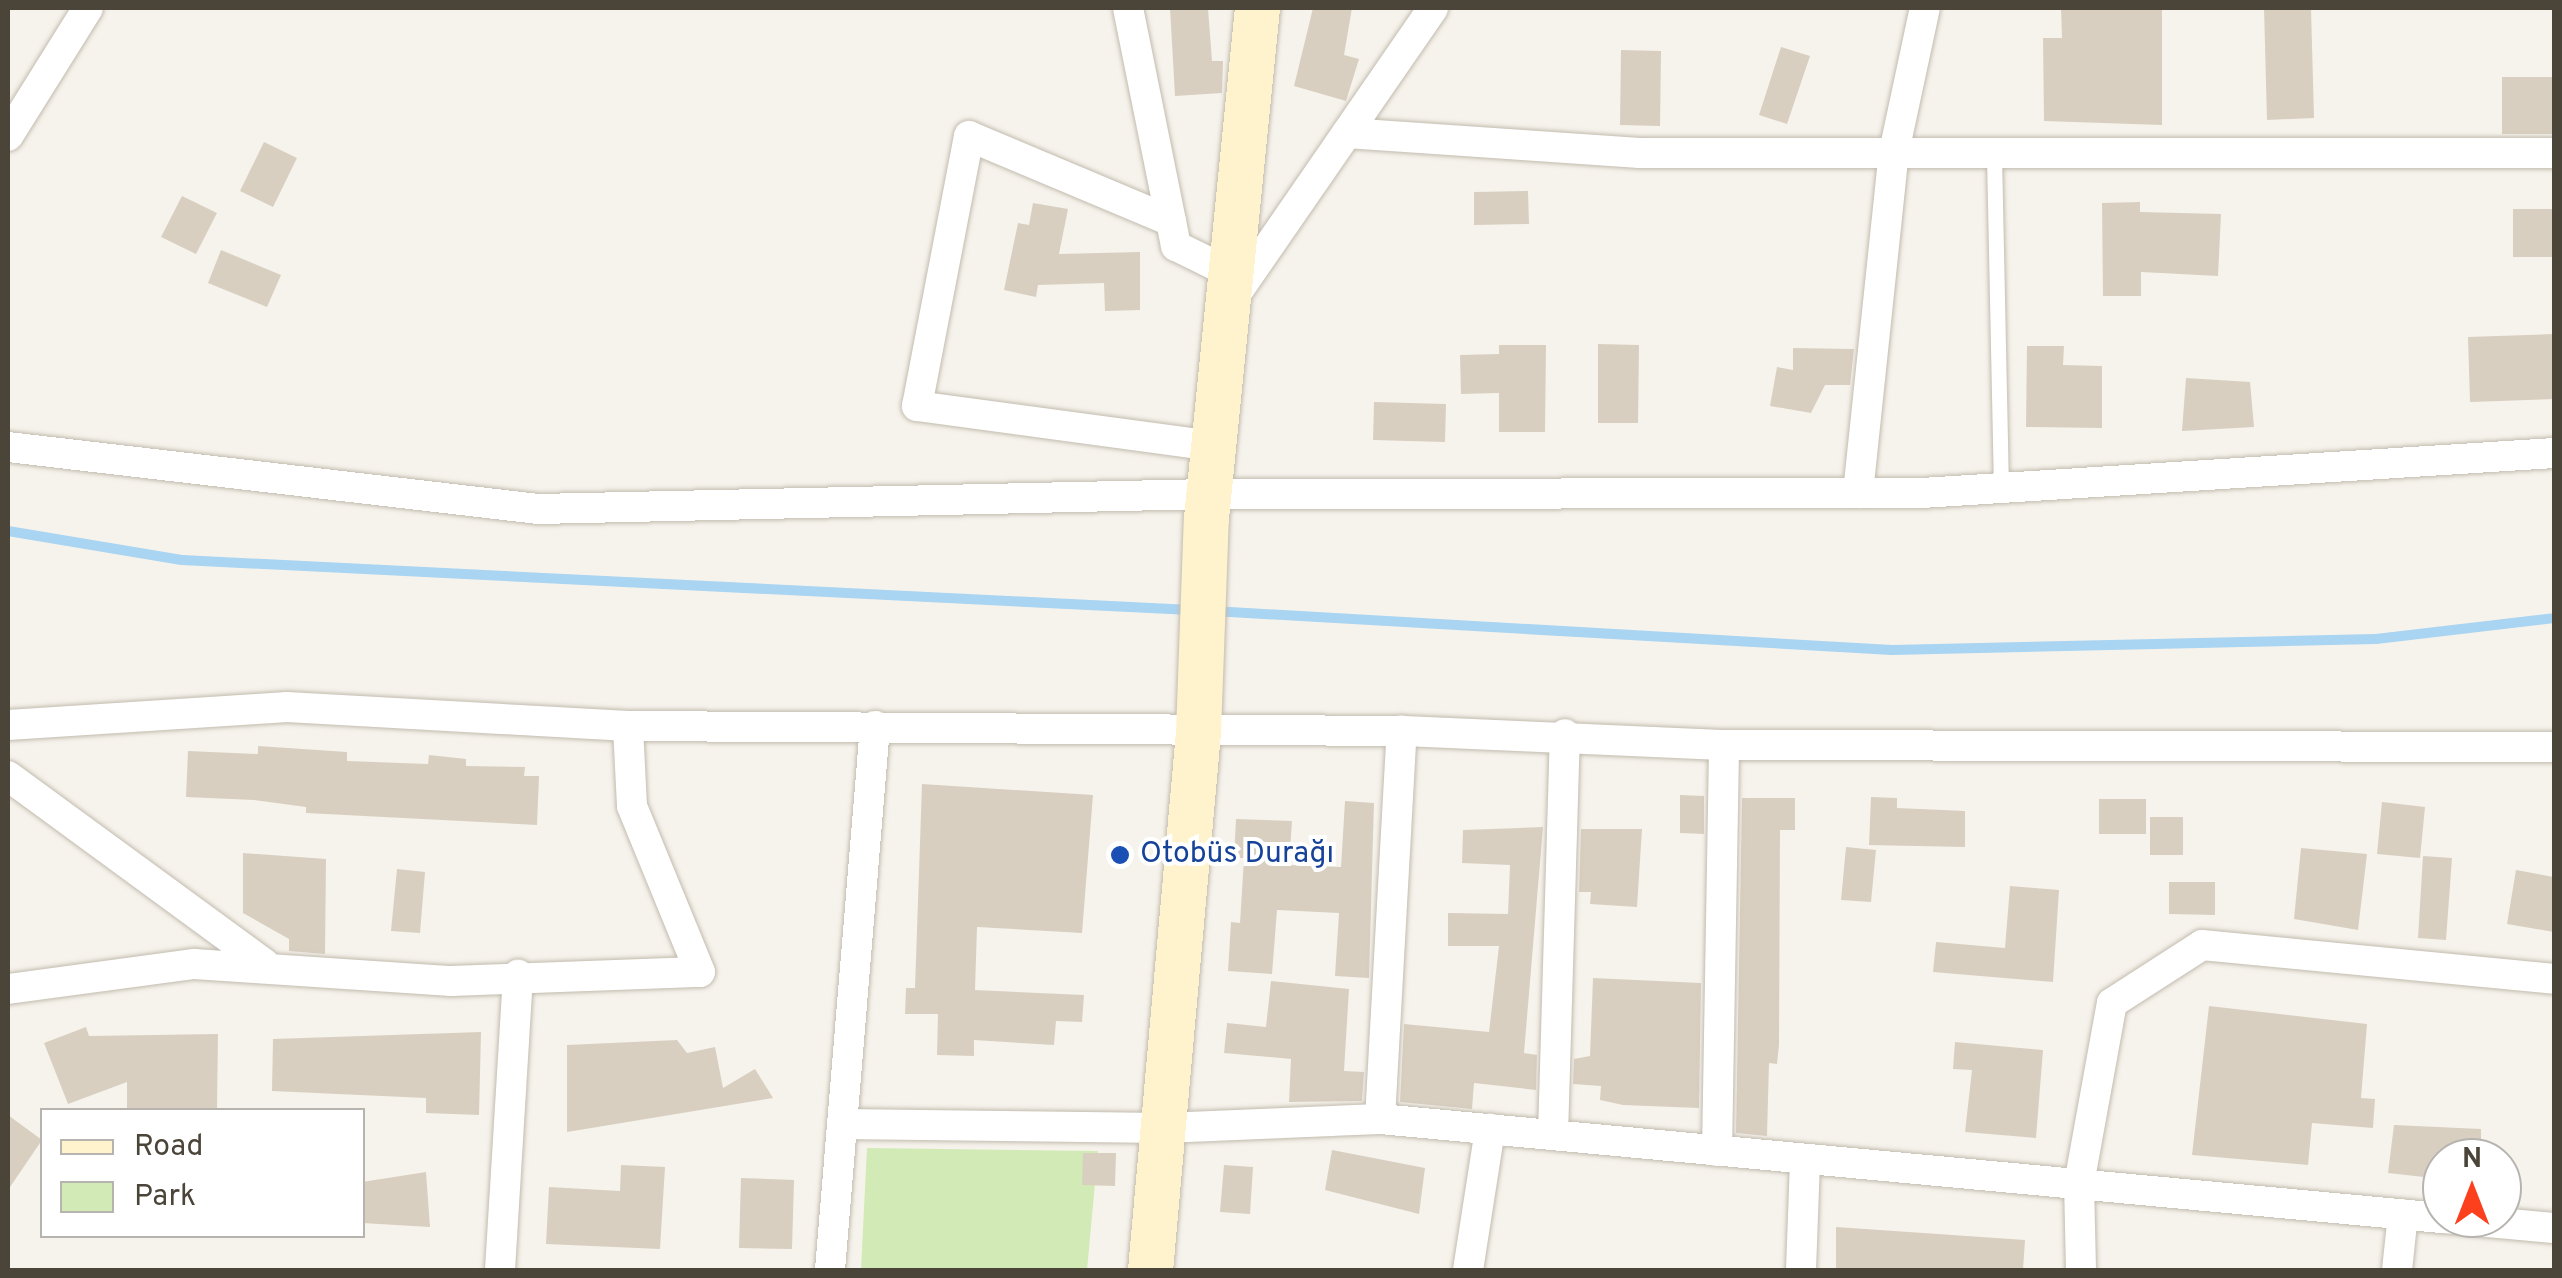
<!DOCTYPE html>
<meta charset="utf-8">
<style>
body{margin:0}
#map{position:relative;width:2562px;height:1278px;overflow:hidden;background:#f6f3ec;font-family:Overpass,sans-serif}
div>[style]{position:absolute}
.green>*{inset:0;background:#d2eab5}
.stream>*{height:10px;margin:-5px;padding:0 5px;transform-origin:5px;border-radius:5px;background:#a9d4f2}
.building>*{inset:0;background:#d8cfc1}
.roads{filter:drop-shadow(0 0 2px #c2bbae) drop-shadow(0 0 2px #c2bbae)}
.lane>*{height:15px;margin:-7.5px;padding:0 7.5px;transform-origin:7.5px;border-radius:7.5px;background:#fff}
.street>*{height:30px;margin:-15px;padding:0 15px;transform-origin:15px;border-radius:15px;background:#fff}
.secondary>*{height:45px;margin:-22.5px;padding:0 22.5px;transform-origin:22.5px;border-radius:22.5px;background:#fff3cd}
.dots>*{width:28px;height:28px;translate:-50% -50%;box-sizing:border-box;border:5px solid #fff;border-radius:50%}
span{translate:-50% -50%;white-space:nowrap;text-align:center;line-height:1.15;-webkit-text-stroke:8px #fff;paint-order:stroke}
.transit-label{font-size:30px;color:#164399}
.left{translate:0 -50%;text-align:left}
.frame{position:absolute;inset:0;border:10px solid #4b4439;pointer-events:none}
.legend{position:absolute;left:40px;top:1108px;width:325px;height:130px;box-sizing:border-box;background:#fff;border:2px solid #b7b4b0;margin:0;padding:12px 18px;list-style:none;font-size:30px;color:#4b4439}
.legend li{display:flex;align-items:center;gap:20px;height:50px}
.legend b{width:50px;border:2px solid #b7b4b0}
.north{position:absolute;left:2422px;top:1138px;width:100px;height:100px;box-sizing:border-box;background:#fff;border:2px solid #b7b4b0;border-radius:50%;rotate:0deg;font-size:28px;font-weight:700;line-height:40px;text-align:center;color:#4b4439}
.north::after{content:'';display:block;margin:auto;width:35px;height:45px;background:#fc3f1d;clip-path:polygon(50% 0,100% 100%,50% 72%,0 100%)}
</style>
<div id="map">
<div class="green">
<i style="clip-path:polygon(867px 1148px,1098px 1151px,1087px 1270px,861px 1270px)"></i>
</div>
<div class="stream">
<i style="left:8px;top:531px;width:176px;rotate:9.5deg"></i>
<i style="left:182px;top:560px;width:1010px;rotate:2.84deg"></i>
<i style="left:1213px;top:611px;width:680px;rotate:3.29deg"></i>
<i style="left:1892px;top:650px;width:484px;rotate:-1.3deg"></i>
<i style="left:2376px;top:639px;width:179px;rotate:-6.7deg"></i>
</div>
<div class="building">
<i style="clip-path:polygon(1170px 8px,1208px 8px,1212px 61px,1223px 61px,1222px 93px,1175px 96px)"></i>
<i style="clip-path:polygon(1313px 8px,1352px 8px,1344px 55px,1359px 59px,1346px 101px,1294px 86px)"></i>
<i style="clip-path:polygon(2061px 8px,2162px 8px,2162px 125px,2044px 121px,2043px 38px,2062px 38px)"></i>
<i style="clip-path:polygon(2264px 8px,2311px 8px,2314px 118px,2267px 120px)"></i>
<i style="clip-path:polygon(1781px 47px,1810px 56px,1787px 124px,1759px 115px)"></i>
<i style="clip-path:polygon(1621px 50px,1661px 51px,1660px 126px,1620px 125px)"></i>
<i style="clip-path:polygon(2502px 77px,2554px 77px,2554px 134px,2502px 134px)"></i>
<i style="clip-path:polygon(264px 142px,297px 158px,273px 207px,240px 191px)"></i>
<i style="clip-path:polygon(1528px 191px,1529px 224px,1474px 225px,1474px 192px)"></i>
<i style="clip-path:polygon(182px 196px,217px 213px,196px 254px,161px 237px)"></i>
<i style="clip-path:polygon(2140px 202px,2140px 212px,2221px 214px,2218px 276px,2141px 272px,2141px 296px,2103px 296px,2102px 203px)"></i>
<i style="clip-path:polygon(1033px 203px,1068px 209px,1059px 254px,1140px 252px,1140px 310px,1105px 311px,1104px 283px,1038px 285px,1036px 297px,1004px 290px,1018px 223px,1029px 225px)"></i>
<i style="clip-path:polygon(2513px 209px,2554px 209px,2554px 257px,2513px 257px)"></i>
<i style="clip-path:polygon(221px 250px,281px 275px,267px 307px,208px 283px)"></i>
<i style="clip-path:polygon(2554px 334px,2554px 399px,2470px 402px,2468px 337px)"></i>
<i style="clip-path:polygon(1598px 344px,1639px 345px,1638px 423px,1598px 423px)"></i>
<i style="clip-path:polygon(1499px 345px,1546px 345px,1545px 432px,1499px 432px,1499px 393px,1461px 394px,1460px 355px,1499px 354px)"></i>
<i style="clip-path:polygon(2027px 346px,2064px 346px,2063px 365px,2102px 366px,2102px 428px,2026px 427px)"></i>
<i style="clip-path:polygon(1793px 348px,1854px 349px,1850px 385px,1825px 385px,1811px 413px,1770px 406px,1777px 367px,1793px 370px)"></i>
<i style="clip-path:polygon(2186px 378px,2250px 382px,2254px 427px,2182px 431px)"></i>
<i style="clip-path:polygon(1374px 402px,1446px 404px,1445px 442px,1373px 440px)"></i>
<i style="clip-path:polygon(258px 746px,347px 752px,347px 761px,428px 764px,429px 755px,466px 759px,466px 766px,525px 767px,524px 776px,539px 776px,537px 825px,306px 813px,306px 807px,254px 800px,186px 797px,188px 751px,258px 754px)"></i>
<i style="clip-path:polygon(922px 784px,1093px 795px,1082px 933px,977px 927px,975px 990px,1084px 995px,1082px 1022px,1056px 1021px,1054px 1045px,974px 1040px,974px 1056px,937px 1055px,938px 1014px,905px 1014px,906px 988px,915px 988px)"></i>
<i style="clip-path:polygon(1680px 795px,1704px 796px,1704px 834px,1680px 833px)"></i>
<i style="clip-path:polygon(1871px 797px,1897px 798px,1897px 808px,1965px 811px,1965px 847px,1869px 845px)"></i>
<i style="clip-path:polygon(1742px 798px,1795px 798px,1795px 830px,1780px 830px,1779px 1045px,1777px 1064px,1769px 1063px,1767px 1136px,1736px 1133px)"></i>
<i style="clip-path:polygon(2099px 799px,2146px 799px,2146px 834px,2099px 834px)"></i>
<i style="clip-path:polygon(1345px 801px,1374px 803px,1369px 978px,1335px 976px,1339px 913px,1277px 910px,1272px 974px,1228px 971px,1231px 922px,1240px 923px,1244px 858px,1234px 858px,1236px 819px,1292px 821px,1289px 865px,1341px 867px)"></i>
<i style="clip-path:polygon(2382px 802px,2425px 807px,2420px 858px,2377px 854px)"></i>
<i style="clip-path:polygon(2150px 817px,2183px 817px,2183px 855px,2150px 855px)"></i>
<i style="clip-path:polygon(1543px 827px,1524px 1053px,1537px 1055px,1536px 1090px,1474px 1083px,1472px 1109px,1400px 1102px,1404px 1024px,1489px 1032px,1499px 946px,1448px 946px,1448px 913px,1508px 914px,1510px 865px,1462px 863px,1463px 830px)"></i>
<i style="clip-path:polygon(1581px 829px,1642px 829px,1637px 907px,1590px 904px,1591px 892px,1579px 892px)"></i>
<i style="clip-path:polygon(1846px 847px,1876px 850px,1871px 902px,1841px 900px)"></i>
<i style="clip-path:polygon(2301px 848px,2367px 854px,2358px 930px,2294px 919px)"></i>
<i style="clip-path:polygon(243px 853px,326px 859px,325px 954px,289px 951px,289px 939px,243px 913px)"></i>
<i style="clip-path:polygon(2423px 856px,2452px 858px,2446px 940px,2418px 938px)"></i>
<i style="clip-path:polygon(397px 869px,425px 872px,420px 933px,391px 931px)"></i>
<i style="clip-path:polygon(2516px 870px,2554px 877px,2554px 932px,2507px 924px)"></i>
<i style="clip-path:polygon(2169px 882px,2215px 882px,2215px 915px,2169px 914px)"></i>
<i style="clip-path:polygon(2010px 886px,2059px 890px,2053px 982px,1933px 972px,1936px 942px,2005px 948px)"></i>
<i style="clip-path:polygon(1593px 978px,1701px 983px,1699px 1108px,1623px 1105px,1600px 1100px,1601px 1086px,1573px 1084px,1574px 1059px,1590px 1056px)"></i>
<i style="clip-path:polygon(1271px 981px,1349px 989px,1344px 1071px,1364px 1072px,1362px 1101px,1289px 1102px,1291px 1059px,1224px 1053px,1227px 1023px,1266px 1027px)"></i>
<i style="clip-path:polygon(2209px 1006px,2367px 1024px,2361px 1098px,2375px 1099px,2373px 1128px,2312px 1123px,2308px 1165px,2192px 1155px)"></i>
<i style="clip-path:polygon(86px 1027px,89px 1036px,218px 1034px,217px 1110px,127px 1108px,127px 1082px,68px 1104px,44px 1043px)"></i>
<i style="clip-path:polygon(481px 1032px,479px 1115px,426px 1113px,426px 1098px,272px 1091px,273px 1039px)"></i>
<i style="clip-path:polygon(677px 1040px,687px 1053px,715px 1047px,723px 1088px,755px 1069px,773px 1098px,567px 1132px,567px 1045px)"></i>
<i style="clip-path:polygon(1955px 1042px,2043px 1050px,2036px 1138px,1965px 1132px,1972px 1070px,1953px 1069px)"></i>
<i style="clip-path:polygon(8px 1115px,42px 1140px,8px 1190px)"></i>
<i style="clip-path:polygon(2394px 1125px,2481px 1129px,2481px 1158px,2442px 1158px,2442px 1171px,2424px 1177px,2388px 1173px)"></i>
<i style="clip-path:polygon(1332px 1150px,1425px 1168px,1419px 1214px,1325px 1190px)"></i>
<i style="clip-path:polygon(1083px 1153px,1116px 1153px,1115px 1186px,1082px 1185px)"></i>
<i style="clip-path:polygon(621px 1165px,665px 1167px,660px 1249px,546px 1244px,549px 1187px,620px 1191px)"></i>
<i style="clip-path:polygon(1224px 1165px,1253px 1167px,1250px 1214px,1220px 1212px)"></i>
<i style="clip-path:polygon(426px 1172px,430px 1227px,362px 1223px,362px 1182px)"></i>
<i style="clip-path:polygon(741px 1178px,794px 1180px,792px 1249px,739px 1248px)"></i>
<i style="clip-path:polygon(1836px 1227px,2025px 1240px,2023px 1270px,1836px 1270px)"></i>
</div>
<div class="roads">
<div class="lane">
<i style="left:1994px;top:155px;width:333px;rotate:88.8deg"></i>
</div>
<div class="street">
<i style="left:1128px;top:8px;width:243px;rotate:78.6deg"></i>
<i style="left:1176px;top:246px;width:61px;rotate:26.1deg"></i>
<i style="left:1347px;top:133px;width:293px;rotate:3.9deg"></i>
<i style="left:1639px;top:153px;width:915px"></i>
<i style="left:8px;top:136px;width:151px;rotate:-58deg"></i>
<i style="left:1171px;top:221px;width:219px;rotate:-157.2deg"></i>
<i style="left:969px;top:136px;width:275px;rotate:100.9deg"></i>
<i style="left:917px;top:406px;width:300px;rotate:7.7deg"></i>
<i style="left:1231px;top:301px;width:356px;rotate:-55.4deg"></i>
<i style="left:8px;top:447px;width:534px;rotate:6.67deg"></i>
<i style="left:538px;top:509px;width:671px;rotate:-1.28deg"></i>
<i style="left:1209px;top:494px;width:713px;rotate:-0.08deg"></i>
<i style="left:1922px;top:493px;width:633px;rotate:-3.62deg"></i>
<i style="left:1858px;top:493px;width:343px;rotate:-84deg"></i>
<i style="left:1894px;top:152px;width:147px;rotate:-77.9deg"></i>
<i style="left:8px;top:725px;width:280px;rotate:-3.7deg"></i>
<i style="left:287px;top:707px;width:342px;rotate:3.2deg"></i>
<i style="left:628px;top:726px;width:774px;rotate:0.37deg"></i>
<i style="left:1402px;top:731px;width:322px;rotate:2.5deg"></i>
<i style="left:1724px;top:745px;width:830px;rotate:0.14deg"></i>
<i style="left:8px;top:776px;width:318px;rotate:36.2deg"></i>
<i style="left:8px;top:989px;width:188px;rotate:-7.7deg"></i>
<i style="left:194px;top:964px;width:258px;rotate:3.8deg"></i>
<i style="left:451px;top:981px;width:249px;rotate:-2.1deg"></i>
<i style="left:700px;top:972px;width:179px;rotate:-112.3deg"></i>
<i style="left:632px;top:806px;width:80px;rotate:-92.9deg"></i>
<i style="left:1380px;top:1119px;width:389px;rotate:-86.8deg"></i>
<i style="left:842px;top:1124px;width:322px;rotate:0.7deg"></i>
<i style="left:1164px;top:1128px;width:216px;rotate:-2.4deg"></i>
<i style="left:1380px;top:1119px;width:1067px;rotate:5.33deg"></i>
<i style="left:1553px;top:1135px;width:401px;rotate:-88.3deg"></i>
<i style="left:1717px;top:1151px;width:406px;rotate:-89deg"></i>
<i style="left:2444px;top:1218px;width:110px;rotate:5.2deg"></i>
<i style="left:500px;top:1270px;width:296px;rotate:-86.5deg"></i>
<i style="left:830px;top:1270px;width:546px;rotate:-85.27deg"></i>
<i style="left:1468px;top:1270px;width:143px;rotate:-81.1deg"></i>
<i style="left:1801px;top:1270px;width:111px;rotate:-87.9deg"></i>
<i style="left:2081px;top:1270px;width:86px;rotate:-91.3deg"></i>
<i style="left:2079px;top:1184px;width:184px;rotate:-79.7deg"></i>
<i style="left:2112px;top:1003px;width:107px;rotate:-32.8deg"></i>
<i style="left:2202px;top:945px;width:354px;rotate:5.5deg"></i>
<i style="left:2397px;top:1270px;width:56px;rotate:-83.9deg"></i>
</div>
<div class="secondary">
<i style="left:1150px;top:1270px;width:540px;rotate:-84.9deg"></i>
<i style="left:1198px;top:732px;width:214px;rotate:-87.9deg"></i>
<i style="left:1206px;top:518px;width:513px;rotate:-84.29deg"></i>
</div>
</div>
<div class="dots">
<i style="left:1120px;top:855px;background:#1a4fb4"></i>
</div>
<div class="transit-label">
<span class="left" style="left:1140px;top:855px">Otobüs Durağı</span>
</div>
<div class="frame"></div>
<ul class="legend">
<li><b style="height:12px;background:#fff3cd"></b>Road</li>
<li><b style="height:28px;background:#d2eab5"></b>Park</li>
</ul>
<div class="north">N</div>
</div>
